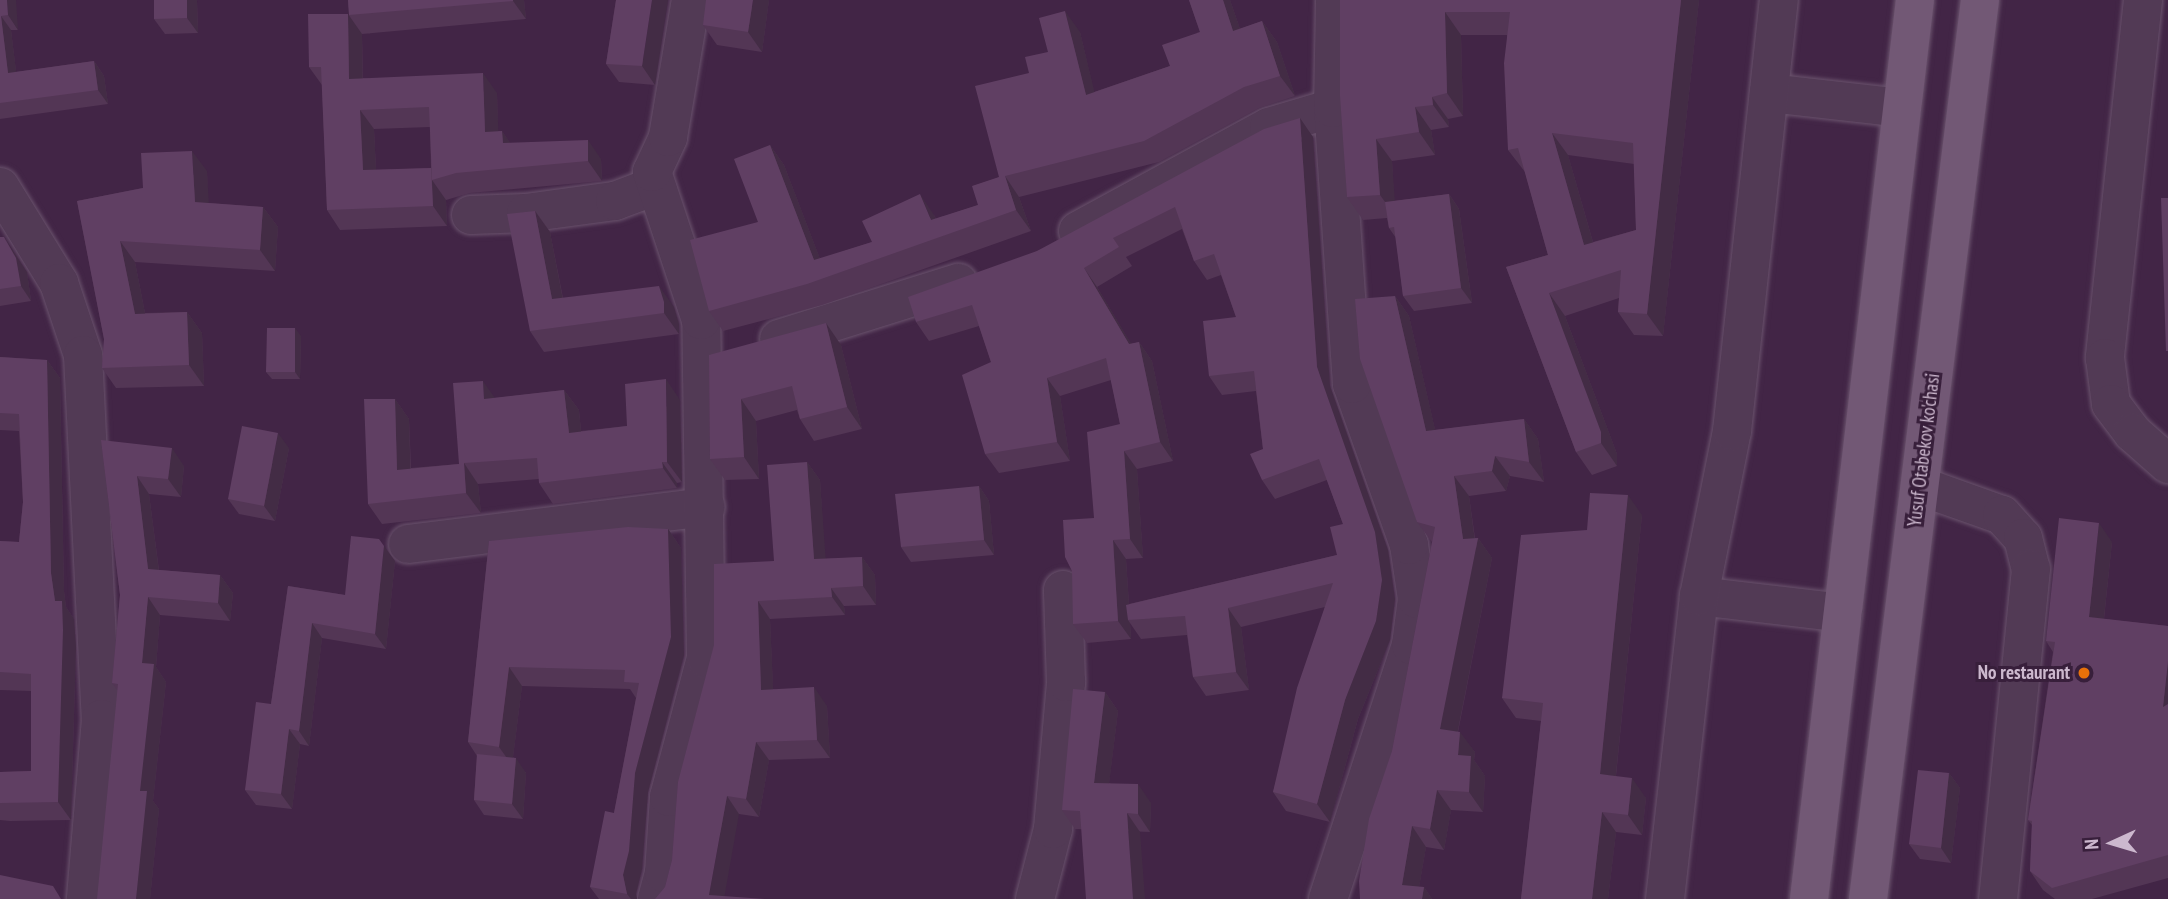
<!DOCTYPE html>
<style>
body{margin:0}
#map{position:relative;width:2168px;height:899px;overflow:hidden;background:#422546;font-family:"PT Sans Narrow",sans-serif}
div>[style]{position:absolute}
.roads{filter:drop-shadow(0 0 2px #6a536d) drop-shadow(0 0 2px #6a536d)}
.minor>*{height:38px;margin:-19px;padding:0 19px;transform-origin:19px;border-radius:19px;background:#523a55}
.major>*{height:38px;margin:-19px;padding:0 19px;transform-origin:19px;border-radius:19px;background:#725875}
.wall>*{inset:0;background:#533655}
.shaded-wall>*{inset:0;background:#432c45}
.building>*{inset:0;background:#603f63}
.dots>*{width:19px;height:19px;translate:-50% -50%;box-sizing:border-box;border:4px solid #381f3b;border-radius:50%}
span{translate:-50% -50%;white-space:nowrap;text-align:center;line-height:1.15;-webkit-text-stroke:6px #381f3b;paint-order:stroke}
.street-label{font-size:19px;color:#ccb8ce}
.poi-label{font-size:19px;color:#ccb8ce;font-weight:700}
.right{translate:-100% -50%;text-align:right}
.north{position:absolute;left:2077px;top:808px;width:70px;height:70px;-webkit-text-stroke:5px #381f3b;paint-order:stroke;rotate:266deg;font-size:19px;font-weight:700;line-height:28px;text-align:center;color:#ccb8ce}
.north::after{content:'';display:block;margin:auto;width:24px;height:32px;background:#ccb8ce;clip-path:polygon(50% 0,100% 100%,50% 72%,0 100%)}
</style>
<div id="map">
<div class="roads">
<div class="minor">
<i style="left:2143px;top:0;width:360px;rotate:96.1deg"></i>
<i style="left:2105px;top:358px;width:46px;rotate:82.6deg"></i>
<i style="left:2111px;top:404px;width:36px;rotate:53deg"></i>
<i style="left:2133px;top:433px;width:47px;rotate:41.5deg"></i>
<i style="left:1769px;top:93px;width:134px;rotate:6.4deg"></i>
<i style="left:0;top:187px;width:113px;rotate:58.4deg"></i>
<i style="left:59px;top:283px;width:76px;rotate:71.6deg"></i>
<i style="left:83px;top:355px;width:364px;rotate:87.2deg"></i>
<i style="left:101px;top:719px;width:181px;rotate:94.8deg"></i>
<i style="left:471px;top:215px;width:55px;rotate:-2.1deg"></i>
<i style="left:526px;top:213px;width:90px;rotate:-7.7deg"></i>
<i style="left:615px;top:201px;width:43px;rotate:-20.6deg"></i>
<i style="left:1078px;top:231px;width:217px;rotate:-28.6deg"></i>
<i style="left:1269px;top:127px;width:67px;rotate:-16.5deg"></i>
<i style="left:779px;top:339px;width:188px;rotate:-17.4deg"></i>
<i style="left:1920px;top:486px;width:87px;rotate:19.5deg"></i>
<i style="left:2002px;top:515px;width:31px;rotate:48deg"></i>
<i style="left:2023px;top:538px;width:32px;rotate:76deg"></i>
<i style="left:2031px;top:569px;width:332px;rotate:95.7deg"></i>
<i style="left:408px;top:544px;width:300px;rotate:-7.1deg"></i>
<i style="left:1699px;top:596px;width:145px;rotate:6.7deg"></i>
<i style="left:657px;top:899px;width:27px;rotate:-75deg"></i>
<i style="left:664px;top:873px;width:76px;rotate:-86.2deg"></i>
<i style="left:669px;top:797px;width:144px;rotate:-75.1deg"></i>
<i style="left:706px;top:658px;width:338px;rotate:-90.8deg"></i>
<i style="left:701px;top:320px;width:156px;rotate:-108.3deg"></i>
<i style="left:652px;top:172px;width:38px;rotate:-65deg"></i>
<i style="left:668px;top:137px;width:139px;rotate:-80.5deg"></i>
<i style="left:1035px;top:899px;width:72px;rotate:-75.6deg"></i>
<i style="left:1053px;top:829px;width:148px;rotate:-84.9deg"></i>
<i style="left:1066px;top:682px;width:92px;rotate:-91.9deg"></i>
<i style="left:1328px;top:899px;width:267px;rotate:-71.9deg"></i>
<i style="left:1411px;top:645px;width:46px;rotate:-82.6deg"></i>
<i style="left:1417px;top:599px;width:55px;rotate:-98.4deg"></i>
<i style="left:1409px;top:545px;width:171px;rotate:-109.5deg"></i>
<i style="left:1352px;top:384px;width:277px;rotate:-93.9deg"></i>
<i style="left:1333px;top:108px;width:108px;rotate:-88.9deg"></i>
<i style="left:1665px;top:899px;width:305px;rotate:-83.6deg"></i>
<i style="left:1699px;top:596px;width:168px;rotate:-78.7deg"></i>
<i style="left:1732px;top:431px;width:434px;rotate:-83.8deg"></i>
</div>
<div class="major">
<i style="left:1809px;top:899px;width:905px;rotate:-83.28deg"></i>
<i style="left:1868px;top:899px;width:906px;rotate:-82.9deg"></i>
</div>
</div>
<div class="wall">
<i style="clip-path:polygon(0 0,18px 30px,11px 30px,16px 72px,94px 61px,104px 76px,108px 104px,0 119px)"></i>
<i style="clip-path:polygon(197px 0,198px 33px,165px 34px,154px 19px)"></i>
<i style="clip-path:polygon(evenodd,348px 0,524px 0,526px 19px,362px 34px,363px 78px,497px 93px,498px 131px,502px 131px,510px 143px,601px 159px,602px 181px,470px 193px,446px 200px,447px 226px,340px 230px,327px 210px,322px 85px,309px 67px,349px 15px,348px 0,430px 127px,431px 168px,376px 170px,374px 129px,430px 127px)"></i>
<i style="clip-path:polygon(616px 0,655px 85px,619px 82px,606px 64px)"></i>
<i style="clip-path:polygon(769px 0,762px 52px,717px 45px,703px 25px)"></i>
<i style="clip-path:polygon(1189px 0,1230px 0,1240px 29px,1262px 21px,1277px 42px,1295px 96px,1259px 108px,1159px 162px,1019px 197px,1031px 231px,822px 305px,723px 331px,709px 311px,758px 222px,770px 145px,784px 165px,820px 259px,872px 242px,934px 215px,936px 219px,978px 205px,999px 177px,1029px 73px,1048px 52px,1080px 32px,1094px 92px,1170px 66px,1200px 32px)"></i>
<i style="clip-path:polygon(evenodd,1340px 0,1699px 0,1663px 336px,1634px 335px,1618px 312px,1619px 298px,1565px 316px,1617px 454px,1617px 466px,1592px 475px,1576px 452px,1506px 267px,1548px 255px,1525px 172px,1508px 150px,1507px 35px,1461px 35px,1463px 116px,1448px 119px,1449px 127px,1431px 130px,1435px 155px,1392px 161px,1394px 201px,1449px 194px,1459px 209px,1472px 303px,1414px 311px,1403px 296px,1396px 238px,1389px 228px,1387px 218px,1363px 220px,1347px 197px,1340px 0,1568px 155px,1634px 164px,1636px 230px,1593px 242px,1568px 155px)"></i>
<i style="clip-path:polygon(evenodd,1313px 137px,1330px 386px,1388px 550px,1395px 599px,1390px 640px,1358px 719px,1330px 822px,1286px 811px,1273px 792px,1325px 607px,1241px 627px,1249px 690px,1206px 696px,1193px 677px,1187px 635px,1141px 639px,1130px 623px,1131px 639px,1087px 643px,1073px 624px,1094px 518px,1120px 424px,1111px 380px,1060px 396px,1070px 461px,999px 473px,985px 454px,991px 362px,979px 326px,929px 341px,916px 322px,1037px 251px,1313px 137px,1182px 229px,1194px 261px,1207px 280px,1221px 275px,1236px 317px,1209px 376px,1222px 395px,1256px 391px,1263px 449px,1262px 480px,1275px 499px,1327px 480px,1343px 524px,1337px 555px,1129px 604px,1126px 559px,1143px 558px,1137px 469px,1173px 461px,1152px 361px,1139px 342px,1131px 344px,1097px 287px,1132px 266px,1126px 257px,1182px 229px)"></i>
<i style="clip-path:polygon(207px 171px,208px 203px,263px 207px,278px 227px,275px 271px,135px 262px,145px 313px,187px 312px,202px 333px,204px 386px,116px 388px,102px 368px,104px 339px,77px 201px,143px 188px)"></i>
<i style="clip-path:polygon(535px 211px,550px 232px,563px 298px,674px 307px,679px 324px,679px 334px,544px 352px,530px 331px)"></i>
<i style="clip-path:polygon(0 237px,14px 252px,27px 272px,31px 301px,0 306px)"></i>
<i style="clip-path:polygon(1395px 296px,1409px 316px,1435px 430px,1524px 419px,1538px 439px,1544px 482px,1510px 476px,1506px 491px,1469px 496px,1475px 538px,1478px 538px,1492px 558px,1458px 732px,1475px 752px,1474px 760px,1485px 776px,1483px 812px,1451px 810px,1444px 850px,1426px 847px,1419px 887px,1424px 887px,1432px 899px,1360px 899px,1392px 751px,1432px 542px,1417px 522px)"></i>
<i style="clip-path:polygon(301px 336px,300px 379px,272px 379px,266px 372px)"></i>
<i style="clip-path:polygon(841px 345px,862px 429px,814px 441px,800px 419px,797px 410px,756px 421px,759px 479px,725px 480px,710px 459px,709px 355px)"></i>
<i style="clip-path:polygon(0 357px,47px 360px,60px 378px,64px 591px,66px 607px,74px 619px,76px 647px,71px 820px,10px 821px,0 820px,0 772px,31px 771px,31px 691px,0 690px,0 541px,19px 542px,23px 502px,19px 431px,0 430px)"></i>
<i style="clip-path:polygon(564px 390px,579px 410px,581px 431px,627px 426px,680px 400px,682px 482px,677px 483px,677px 488px,553px 504px,539px 483px,539px 479px,478px 484px,481px 513px,382px 524px,368px 504px,395px 399px,409px 419px,411px 468px,459px 464px,495px 398px)"></i>
<i style="clip-path:polygon(101px 440px,184px 466px,181px 497px,149px 494px,159px 570px,220px 575px,233px 593px,230px 621px,160px 615px,156px 667px,166px 682px,153px 801px,159px 809px,150px 899px,118px 691px,112px 683px,120px 595px)"></i>
<i style="clip-path:polygon(289px 448px,275px 521px,239px 514px,228px 499px)"></i>
<i style="clip-path:polygon(807px 462px,820px 480px,825px 559px,862px 557px,875px 575px,876px 605px,844px 606px,845px 615px,770px 619px,773px 689px,827px 706px,830px 758px,769px 760px,759px 817px,739px 814px,655px 899px,665px 887px,672px 860px,678px 782px,774px 561px)"></i>
<i style="clip-path:polygon(979px 486px,989px 501px,994px 555px,911px 562px,901px 547px)"></i>
<i style="clip-path:polygon(1642px 515px,1616px 776px,1646px 798px,1642px 835px,1616px 832px,1608px 899px,1521px 899px,1541px 721px,1516px 718px,1502px 698px,1587px 530px)"></i>
<i style="clip-path:polygon(668px 529px,681px 548px,684px 655px,648px 792px,642px 869px,636px 894px,637px 899px,599px 899px,590px 887px,614px 813px,636px 698px,630px 689px,522px 686px,513px 757px,526px 773px,523px 819px,484px 815px,474px 800px,477px 756px,468px 742px,489px 541px)"></i>
<i style="clip-path:polygon(2112px 542px,2104px 619px,2168px 626px,2168px 878px,2092px 899px,2055px 899px,2043px 890px,2030px 871px,2032px 825px,2028px 820px,2053px 652px,2046px 641px)"></i>
<i style="clip-path:polygon(395px 561px,386px 649px,322px 638px,309px 746px,300px 744px,292px 809px,256px 805px,245px 790px,271px 704px,288px 586px,345px 595px)"></i>
<i style="clip-path:polygon(1105px 692px,1118px 711px,1109px 783px,1151px 803px,1150px 832px,1075px 829px,1062px 810px)"></i>
<i style="clip-path:polygon(1949px 773px,1960px 788px,1951px 863px,1920px 859px,1909px 844px)"></i>
</div>
<div class="shaded-wall">
<i style="clip-path:polygon(7px 0,16px 0,18px 30px,8px 15px)"></i>
<i style="clip-path:polygon(187px 0,197px 0,198px 33px,187px 18px)"></i>
<i style="clip-path:polygon(513px 0,524px 0,526px 19px,513px 1px)"></i>
<i style="clip-path:polygon(652px 0,668px 0,655px 85px,642px 66px)"></i>
<i style="clip-path:polygon(753px 0,769px 0,762px 52px,748px 32px)"></i>
<i style="clip-path:polygon(1223px 0,1230px 0,1248px 52px,1233px 31px)"></i>
<i style="clip-path:polygon(1681px 0,1699px 0,1663px 336px,1647px 314px)"></i>
<i style="clip-path:polygon(1065px 11px,1080px 32px,1100px 115px,1086px 95px)"></i>
<i style="clip-path:polygon(1445px 12px,1461px 35px,1463px 116px,1447px 93px)"></i>
<i style="clip-path:polygon(348px 14px,362px 34px,363px 99px,349px 79px)"></i>
<i style="clip-path:polygon(1px 16px,11px 30px,18px 87px,8px 73px)"></i>
<i style="clip-path:polygon(1262px 21px,1277px 42px,1295px 96px,1280px 76px)"></i>
<i style="clip-path:polygon(94px 61px,104px 76px,108px 104px,98px 90px)"></i>
<i style="clip-path:polygon(483px 73px,497px 93px,499px 151px,485px 132px)"></i>
<i style="clip-path:polygon(1432px 97px,1448px 119px,1449px 127px,1433px 105px)"></i>
<i style="clip-path:polygon(1415px 107px,1431px 130px,1435px 155px,1419px 132px)"></i>
<i style="clip-path:polygon(360px 110px,374px 129px,377px 190px,363px 170px)"></i>
<i style="clip-path:polygon(1300px 118px,1313px 137px,1330px 386px,1388px 550px,1395px 599px,1390px 640px,1358px 719px,1330px 822px,1317px 804px,1345px 700px,1382px 580px,1317px 367px)"></i>
<i style="clip-path:polygon(502px 131px,516px 151px,503px 143px)"></i>
<i style="clip-path:polygon(1552px 133px,1568px 155px,1600px 267px,1584px 245px)"></i>
<i style="clip-path:polygon(1376px 139px,1392px 161px,1396px 217px,1380px 195px)"></i>
<i style="clip-path:polygon(588px 140px,601px 159px,602px 181px,588px 161px)"></i>
<i style="clip-path:polygon(770px 145px,784px 165px,827px 277px,814px 260px)"></i>
<i style="clip-path:polygon(192px 151px,207px 171px,210px 223px,195px 202px)"></i>
<i style="clip-path:polygon(1005px 176px,1019px 197px,1031px 231px,1016px 210px)"></i>
<i style="clip-path:polygon(432px 180px,446px 200px,447px 226px,433px 206px)"></i>
<i style="clip-path:polygon(920px 194px,934px 215px,944px 236px,931px 220px)"></i>
<i style="clip-path:polygon(1449px 194px,1459px 209px,1472px 303px,1461px 288px)"></i>
<i style="clip-path:polygon(263px 207px,278px 227px,275px 271px,260px 250px)"></i>
<i style="clip-path:polygon(535px 211px,550px 232px,567px 321px,552px 299px)"></i>
<i style="clip-path:polygon(4px 237px,27px 272px,31px 301px,21px 286px)"></i>
<i style="clip-path:polygon(120px 241px,135px 262px,149px 334px,135px 314px)"></i>
<i style="clip-path:polygon(1084px 268px,1097px 287px,1143px 363px,1129px 344px)"></i>
<i style="clip-path:polygon(659px 286px,674px 307px,679px 324px,679px 334px,664px 313px)"></i>
<i style="clip-path:polygon(1549px 293px,1565px 316px,1617px 454px,1617px 466px,1601px 443px)"></i>
<i style="clip-path:polygon(1395px 296px,1409px 316px,1440px 451px,1426px 431px)"></i>
<i style="clip-path:polygon(187px 312px,202px 333px,204px 386px,189px 365px)"></i>
<i style="clip-path:polygon(826px 323px,841px 345px,862px 429px,847px 407px)"></i>
<i style="clip-path:polygon(295px 328px,301px 336px,300px 379px,295px 372px)"></i>
<i style="clip-path:polygon(1139px 342px,1152px 361px,1173px 461px,1160px 442px)"></i>
<i style="clip-path:polygon(47px 360px,60px 378px,64px 591px,66px 607px,74px 619px,76px 647px,71px 820px,58px 802px,55px 601px,51px 573px)"></i>
<i style="clip-path:polygon(1047px 378px,1060px 396px,1070px 461px,1057px 442px)"></i>
<i style="clip-path:polygon(666px 379px,680px 400px,682px 482px,667px 462px)"></i>
<i style="clip-path:polygon(483px 381px,497px 401px,484px 399px)"></i>
<i style="clip-path:polygon(564px 390px,579px 410px,583px 453px,569px 433px)"></i>
<i style="clip-path:polygon(395px 399px,409px 419px,411px 490px,397px 470px)"></i>
<i style="clip-path:polygon(741px 399px,756px 421px,759px 479px,744px 457px)"></i>
<i style="clip-path:polygon(1524px 419px,1538px 439px,1544px 482px,1529px 462px)"></i>
<i style="clip-path:polygon(278px 433px,289px 448px,275px 521px,264px 506px)"></i>
<i style="clip-path:polygon(172px 448px,184px 466px,181px 497px,168px 479px)"></i>
<i style="clip-path:polygon(1124px 451px,1137px 469px,1143px 558px,1130px 539px)"></i>
<i style="clip-path:polygon(1495px 456px,1510px 476px,1506px 491px,1492px 471px)"></i>
<i style="clip-path:polygon(662px 462px,677px 483px,677px 488px,663px 468px)"></i>
<i style="clip-path:polygon(807px 462px,820px 480px,827px 577px,814px 559px)"></i>
<i style="clip-path:polygon(464px 463px,478px 484px,481px 513px,466px 493px)"></i>
<i style="clip-path:polygon(137px 476px,149px 494px,161px 587px,148px 569px)"></i>
<i style="clip-path:polygon(1454px 476px,1469px 496px,1476px 549px,1478px 538px,1492px 558px,1454px 750px,1440px 729px,1463px 539px)"></i>
<i style="clip-path:polygon(979px 486px,989px 501px,994px 555px,984px 540px)"></i>
<i style="clip-path:polygon(1628px 495px,1642px 515px,1614px 794px,1600px 774px)"></i>
<i style="clip-path:polygon(2099px 523px,2112px 542px,2102px 636px,2089px 617px)"></i>
<i style="clip-path:polygon(668px 529px,681px 548px,684px 655px,648px 792px,642px 869px,636px 894px,637px 899px,631px 899px,627px 894px,623px 875px,635px 773px)"></i>
<i style="clip-path:polygon(1113px 540px,1126px 559px,1130px 620px,1128px 620px,1130px 623px,1131px 639px,1118px 621px)"></i>
<i style="clip-path:polygon(384px 546px,395px 561px,386px 649px,375px 634px)"></i>
<i style="clip-path:polygon(862px 557px,875px 575px,876px 605px,863px 586px)"></i>
<i style="clip-path:polygon(220px 575px,233px 593px,230px 621px,218px 603px)"></i>
<i style="clip-path:polygon(831px 588px,844px 606px,845px 615px,832px 597px)"></i>
<i style="clip-path:polygon(148px 597px,160px 615px,156px 667px,166px 682px,153px 801px,159px 809px,150px 899px,136px 899px,140px 791px,142px 663px)"></i>
<i style="clip-path:polygon(758px 601px,770px 619px,774px 708px,761px 690px)"></i>
<i style="clip-path:polygon(1228px 608px,1241px 627px,1249px 690px,1236px 672px)"></i>
<i style="clip-path:polygon(312px 623px,322px 638px,309px 746px,299px 731px)"></i>
<i style="clip-path:polygon(2168px 661px,2168px 714px,2163px 707px)"></i>
<i style="clip-path:polygon(509px 667px,522px 686px,512px 765px,499px 747px)"></i>
<i style="clip-path:polygon(814px 687px,827px 706px,830px 758px,817px 740px)"></i>
<i style="clip-path:polygon(1105px 692px,1118px 711px,1107px 801px,1094px 783px)"></i>
<i style="clip-path:polygon(289px 729px,300px 744px,292px 809px,281px 794px)"></i>
<i style="clip-path:polygon(1460px 732px,1475px 752px,1474px 760px,1485px 776px,1483px 812px,1469px 792px,1458px 755px)"></i>
<i style="clip-path:polygon(756px 742px,769px 760px,759px 817px,746px 799px)"></i>
<i style="clip-path:polygon(516px 758px,526px 773px,523px 819px,512px 804px)"></i>
<i style="clip-path:polygon(1949px 773px,1960px 788px,1951px 863px,1941px 848px)"></i>
<i style="clip-path:polygon(1632px 778px,1646px 798px,1642px 835px,1628px 815px)"></i>
<i style="clip-path:polygon(1138px 784px,1151px 803px,1150px 832px,1138px 814px)"></i>
<i style="clip-path:polygon(1437px 790px,1451px 810px,1444px 850px,1430px 829px)"></i>
<i style="clip-path:polygon(727px 796px,739px 814px,724px 899px,709px 895px)"></i>
<i style="clip-path:polygon(1602px 812px,1616px 832px,1608px 899px,1592px 899px)"></i>
<i style="clip-path:polygon(1127px 813px,1140px 832px,1145px 899px,1133px 899px)"></i>
<i style="clip-path:polygon(1412px 826px,1426px 847px,1417px 899px,1402px 885px)"></i>
<i style="clip-path:polygon(1424px 887px,1432px 899px,1422px 899px)"></i>
</div>
<div class="building">
<i style="clip-path:polygon(0 0,7px 0,8px 15px,1px 16px,8px 73px,94px 61px,98px 90px,0 103px)"></i>
<i style="clip-path:polygon(154px 0,187px 0,187px 18px,154px 19px)"></i>
<i style="clip-path:polygon(348px 0,513px 0,513px 1px,349px 15px)"></i>
<i style="clip-path:polygon(616px 0,652px 0,642px 66px,606px 64px)"></i>
<i style="clip-path:polygon(706px 0,753px 0,748px 32px,703px 25px)"></i>
<i style="clip-path:polygon(1189px 0,1223px 0,1233px 31px,1262px 21px,1280px 76px,1244px 87px,1144px 141px,1005px 176px,1016px 210px,807px 284px,709px 311px,690px 240px,758px 222px,734px 159px,770px 145px,814px 260px,872px 242px,862px 221px,920px 194px,931px 220px,978px 205px,972px 186px,999px 177px,975px 86px,1029px 73px,1025px 57px,1048px 52px,1039px 18px,1065px 11px,1086px 95px,1170px 66px,1162px 45px,1200px 32px)"></i>
<i style="clip-path:polygon(evenodd,1340px 0,1681px 0,1647px 314px,1618px 312px,1621px 270px,1549px 293px,1601px 432px,1601px 443px,1576px 452px,1506px 267px,1548px 255px,1518px 148px,1508px 150px,1504px 63px,1510px 12px,1445px 12px,1447px 93px,1432px 97px,1433px 105px,1415px 107px,1419px 132px,1376px 139px,1380px 195px,1347px 197px,1340px 96px,1340px 0,1552px 133px,1633px 143px,1636px 230px,1584px 245px,1552px 133px)"></i>
<i style="clip-path:polygon(308px 14px,348px 14px,349px 79px,483px 73px,485px 132px,502px 131px,503px 143px,588px 140px,588px 161px,456px 173px,432px 180px,429px 107px,360px 110px,363px 170px,431px 168px,433px 206px,327px 210px,321px 67px,309px 67px)"></i>
<i style="clip-path:polygon(1300px 118px,1317px 367px,1375px 532px,1382px 580px,1376px 621px,1345px 700px,1317px 804px,1273px 792px,1297px 688px,1333px 583px,1228px 608px,1236px 672px,1193px 677px,1185px 616px,1128px 620px,1126px 605px,1337px 555px,1330px 527px,1343px 524px,1319px 459px,1262px 480px,1250px 454px,1263px 449px,1254px 371px,1209px 376px,1203px 321px,1236px 317px,1214px 254px,1194px 261px,1175px 207px,1113px 238px,1119px 247px,1084px 268px,1129px 344px,1139px 342px,1160px 442px,1124px 451px,1130px 539px,1113px 540px,1118px 621px,1073px 624px,1072px 571px,1065px 557px,1063px 520px,1094px 518px,1087px 432px,1120px 424px,1106px 358px,1047px 378px,1057px 442px,985px 454px,962px 375px,991px 362px,972px 305px,916px 322px,908px 297px,1037px 251px,1264px 129px)"></i>
<i style="clip-path:polygon(192px 151px,195px 202px,263px 207px,260px 250px,120px 241px,135px 314px,187px 312px,189px 365px,102px 368px,104px 339px,77px 201px,143px 188px,141px 153px)"></i>
<i style="clip-path:polygon(1449px 194px,1461px 288px,1403px 296px,1394px 227px,1389px 228px,1385px 202px)"></i>
<i style="clip-path:polygon(2161px 198px,2168px 198px,2168px 351px,2166px 351px)"></i>
<i style="clip-path:polygon(535px 211px,552px 299px,659px 286px,664px 302px,664px 313px,530px 331px,507px 214px)"></i>
<i style="clip-path:polygon(0 237px,4px 237px,16px 258px,21px 286px,0 289px)"></i>
<i style="clip-path:polygon(1395px 296px,1426px 431px,1524px 419px,1529px 462px,1495px 456px,1492px 471px,1454px 476px,1463px 539px,1478px 538px,1440px 729px,1460px 732px,1458px 755px,1471px 756px,1469px 792px,1437px 790px,1430px 829px,1412px 826px,1402px 885px,1424px 887px,1422px 899px,1360px 899px,1359px 881px,1369px 819px,1392px 751px,1435px 527px,1417px 522px,1360px 359px,1355px 299px)"></i>
<i style="clip-path:polygon(826px 323px,847px 407px,800px 419px,792px 386px,741px 399px,744px 457px,710px 459px,709px 355px)"></i>
<i style="clip-path:polygon(267px 328px,295px 328px,295px 372px,266px 372px)"></i>
<i style="clip-path:polygon(0 357px,47px 360px,51px 573px,55px 601px,62px 601px,63px 630px,58px 802px,0 803px,0 772px,31px 771px,31px 674px,0 672px,0 541px,19px 542px,23px 502px,19px 414px,0 413px)"></i>
<i style="clip-path:polygon(666px 379px,667px 462px,662px 462px,663px 468px,539px 483px,537px 458px,464px 463px,466px 493px,368px 504px,364px 399px,395px 399px,397px 470px,459px 464px,453px 383px,483px 381px,484px 399px,564px 390px,569px 433px,627px 426px,625px 384px)"></i>
<i style="clip-path:polygon(242px 426px,278px 433px,264px 506px,228px 499px)"></i>
<i style="clip-path:polygon(101px 440px,172px 448px,168px 479px,137px 476px,148px 569px,220px 575px,218px 603px,148px 597px,142px 663px,154px 664px,140px 791px,147px 791px,136px 899px,97px 899px,118px 684px,112px 683px,120px 595px)"></i>
<i style="clip-path:polygon(807px 462px,814px 559px,862px 557px,863px 586px,831px 588px,832px 597px,758px 601px,761px 690px,814px 687px,817px 740px,756px 742px,746px 799px,727px 796px,709px 895px,765px 899px,655px 899px,665px 887px,672px 860px,678px 782px,714px 645px,714px 564px,774px 561px,767px 465px)"></i>
<i style="clip-path:polygon(979px 486px,984px 540px,901px 547px,895px 494px)"></i>
<i style="clip-path:polygon(1590px 493px,1628px 495px,1600px 774px,1632px 778px,1628px 815px,1602px 812px,1592px 899px,1521px 899px,1543px 703px,1502px 698px,1521px 535px,1587px 530px)"></i>
<i style="clip-path:polygon(2059px 518px,2099px 523px,2089px 617px,2168px 626px,2168px 661px,2163px 707px,2168px 704px,2168px 855px,2052px 888px,2030px 871px,2032px 821px,2028px 820px,2055px 642px,2046px 641px)"></i>
<i style="clip-path:polygon(628px 527px,668px 529px,671px 637px,635px 773px,629px 851px,623px 875px,627px 894px,590px 887px,605px 811px,614px 813px,639px 683px,624px 682px,625px 670px,509px 667px,499px 747px,468px 742px,489px 541px)"></i>
<i style="clip-path:polygon(351px 536px,379px 539px,384px 546px,375px 634px,312px 623px,299px 731px,289px 729px,281px 794px,245px 790px,256px 702px,271px 704px,288px 586px,345px 595px)"></i>
<i style="clip-path:polygon(1073px 689px,1105px 692px,1094px 783px,1138px 784px,1138px 814px,1127px 813px,1133px 899px,1086px 899px,1080px 811px,1062px 810px)"></i>
<i style="clip-path:polygon(477px 754px,516px 758px,512px 804px,474px 800px)"></i>
<i style="clip-path:polygon(1918px 770px,1949px 773px,1941px 848px,1909px 844px)"></i>
<i style="clip-path:polygon(0 875px,53px 886px,61px 899px,0 899px)"></i>
</div>
<div class="dots">
<i style="left:2084px;top:673px;background:#e8710a"></i>
</div>
<div class="street-label">
<span style="left:1924px;top:450px;rotate:-83deg">Yusuf Otabekov ko'chasi</span>
</div>
<div class="poi-label">
<span class="right" style="left:2070px;top:673px">No restaurant</span>
</div>
<div class="north">N</div>
</div>
